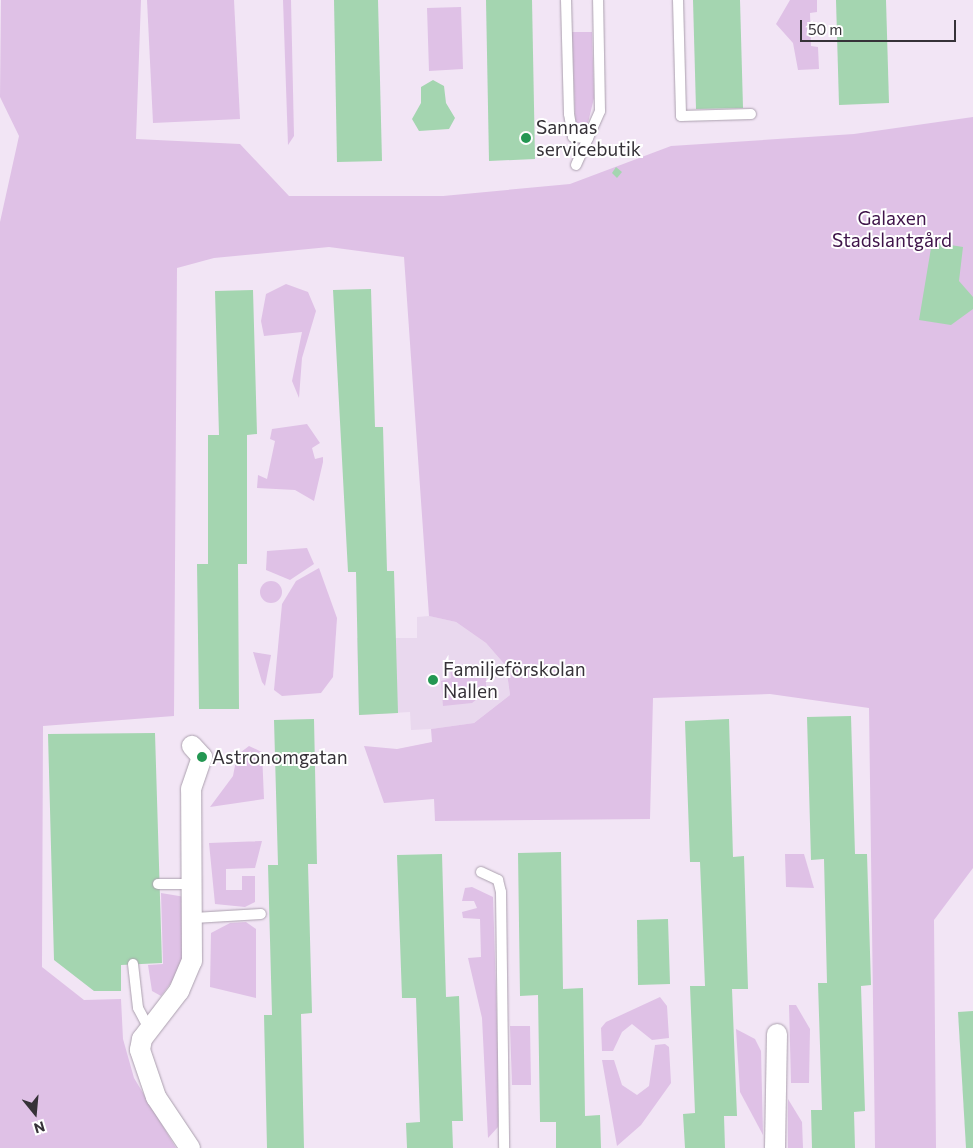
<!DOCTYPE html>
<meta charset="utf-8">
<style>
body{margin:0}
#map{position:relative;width:973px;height:1148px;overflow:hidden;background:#f2e5f5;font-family:Commissioner,sans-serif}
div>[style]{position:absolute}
.built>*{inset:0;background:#e9d8ee}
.green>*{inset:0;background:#dfc1e6}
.round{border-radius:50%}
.building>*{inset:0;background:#a4d5b0}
.roads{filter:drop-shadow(0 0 1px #aba0ae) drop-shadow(0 0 1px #aba0ae)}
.lane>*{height:10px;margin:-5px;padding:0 5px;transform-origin:5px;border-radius:5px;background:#fff}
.street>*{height:20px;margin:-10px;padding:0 10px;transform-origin:10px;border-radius:10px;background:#fff}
.dots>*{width:14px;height:14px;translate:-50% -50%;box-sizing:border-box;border:2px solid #fff;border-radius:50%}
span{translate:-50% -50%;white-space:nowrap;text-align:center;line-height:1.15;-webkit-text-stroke:4px #fff;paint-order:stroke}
.poi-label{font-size:19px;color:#363238}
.left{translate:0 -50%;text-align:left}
.park-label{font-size:19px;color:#3f144a}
.north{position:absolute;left:10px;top:1088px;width:50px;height:50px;-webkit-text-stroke:4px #fff;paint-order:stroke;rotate:163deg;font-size:14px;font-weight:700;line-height:20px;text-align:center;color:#363238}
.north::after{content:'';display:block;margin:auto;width:18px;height:22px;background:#363238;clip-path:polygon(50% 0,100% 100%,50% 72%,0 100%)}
.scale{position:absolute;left:800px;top:20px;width:156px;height:22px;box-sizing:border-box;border:2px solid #363238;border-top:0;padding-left:6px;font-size:15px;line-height:18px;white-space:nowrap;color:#363238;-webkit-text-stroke:4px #fff;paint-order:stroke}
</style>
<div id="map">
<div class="built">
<i style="clip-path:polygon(429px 616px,456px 622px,486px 643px,506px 666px,510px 695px,474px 723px,431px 729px,411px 730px,410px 712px,359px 715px,357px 638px,417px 638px,417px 617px)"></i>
</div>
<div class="green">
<i style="clip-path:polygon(1px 0,141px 0,136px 139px,240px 144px,289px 196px,443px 196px,570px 184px,671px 146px,854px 134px,973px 117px,973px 868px,934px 920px,936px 1148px,875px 1148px,869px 708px,770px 694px,653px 698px,650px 819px,435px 821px,434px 799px,384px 803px,364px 746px,397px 749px,432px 742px,431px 729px,474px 723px,510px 695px,506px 666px,486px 643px,456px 622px,429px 616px,404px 257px,329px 247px,214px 258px,177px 268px,174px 716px,43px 726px,42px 967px,84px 1000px,121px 999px,123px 1039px,134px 1078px,176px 1148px,0 1148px,0 222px,19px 136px,0 97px)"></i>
<i style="clip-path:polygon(147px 0,234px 0,240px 119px,153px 123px)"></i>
<i style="clip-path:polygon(283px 0,291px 0,294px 136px,288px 145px)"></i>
<i style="clip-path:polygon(790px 0,817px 0,817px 12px,810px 13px,811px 46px,818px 47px,819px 69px,798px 70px,793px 43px,776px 24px)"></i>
<i style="clip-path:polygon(461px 7px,463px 69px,429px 71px,427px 8px)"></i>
<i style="clip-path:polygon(572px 32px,592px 32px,594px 98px,586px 131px,576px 137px)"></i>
<i style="clip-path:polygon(286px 284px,308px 292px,316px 311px,302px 358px,299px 398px,292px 381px,302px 332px,264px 336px,261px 321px,266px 294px)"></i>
<i style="clip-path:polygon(307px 424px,320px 443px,312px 448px,315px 459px,323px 457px,323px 462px,314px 501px,295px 490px,257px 488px,258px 475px,267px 479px,275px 441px,270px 439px,272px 429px)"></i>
<i style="clip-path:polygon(307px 548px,314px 564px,290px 580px,266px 570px,267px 551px)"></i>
<i style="clip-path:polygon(319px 568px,337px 618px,333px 677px,321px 693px,282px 696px,274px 690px,282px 604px,296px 581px)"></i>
<i class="round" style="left:260px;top:581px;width:22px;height:22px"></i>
<i style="clip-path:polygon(253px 652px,271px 655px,265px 686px,262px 682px)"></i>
<i style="clip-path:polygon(450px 665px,477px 668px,486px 678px,486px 692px,472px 703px,443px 706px,441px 681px,451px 678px)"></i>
<i style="clip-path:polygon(249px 746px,262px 752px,264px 799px,210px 807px,233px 776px,237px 755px)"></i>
<i style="clip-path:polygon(262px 841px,255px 868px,226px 869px,226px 890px,242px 890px,242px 876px,255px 876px,255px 902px,245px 907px,215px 904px,209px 843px)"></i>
<i style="clip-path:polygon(785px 854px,804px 854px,814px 888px,786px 887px)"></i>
<i style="clip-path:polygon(472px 887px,493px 897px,500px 1115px,498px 1127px,488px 1138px,482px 1018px,468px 958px,481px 957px,480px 919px,463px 918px,462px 912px,477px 908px,474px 901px,462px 901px,465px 888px)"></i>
<i style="clip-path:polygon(161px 893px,185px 897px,183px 967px,161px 996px,152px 991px,148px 965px,163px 964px)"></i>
<i style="clip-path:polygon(230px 923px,246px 922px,256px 929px,256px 998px,210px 987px,211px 933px)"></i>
<i style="clip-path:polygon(660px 997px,667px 1006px,669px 1038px,652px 1040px,632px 1024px,622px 1032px,613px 1051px,602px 1051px,601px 1028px,606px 1022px)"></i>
<i style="clip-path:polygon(789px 1005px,796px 1005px,810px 1029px,809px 1083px,791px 1083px)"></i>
<i style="clip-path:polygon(510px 1026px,530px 1026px,531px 1085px,512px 1085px)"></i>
<i style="clip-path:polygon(736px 1029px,755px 1039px,761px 1051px,763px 1135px,740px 1092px)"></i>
<i style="clip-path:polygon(665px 1044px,669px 1047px,671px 1083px,641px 1125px,617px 1146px,602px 1060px,614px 1060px,622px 1085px,637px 1095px,649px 1086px,655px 1045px)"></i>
<i style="clip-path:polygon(788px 1099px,802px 1122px,803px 1148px,788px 1148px)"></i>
</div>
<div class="building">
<i style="clip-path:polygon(334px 0,378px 0,382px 161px,337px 162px)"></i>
<i style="clip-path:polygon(486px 0,532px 0,535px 159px,489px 161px)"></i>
<i style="clip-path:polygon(693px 0,740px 0,743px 108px,696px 109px)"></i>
<i style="clip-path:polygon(836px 0,886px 0,889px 103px,839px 105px)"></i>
<i style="clip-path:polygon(433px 80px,444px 86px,446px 103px,455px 118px,449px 129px,419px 131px,412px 119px,421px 103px,421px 87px)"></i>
<i style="clip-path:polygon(616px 167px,622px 172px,617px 178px,612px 173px)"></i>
<i style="clip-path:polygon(932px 242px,963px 247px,959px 281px,973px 297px,973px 309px,951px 325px,919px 320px)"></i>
<i style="clip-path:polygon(371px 289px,375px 427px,383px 427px,387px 571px,394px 571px,398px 713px,359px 715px,356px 572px,348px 572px,333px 290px)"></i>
<i style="clip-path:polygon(253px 290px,257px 434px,247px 435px,247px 564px,238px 564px,239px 709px,199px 709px,197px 564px,208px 564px,208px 435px,219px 435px,215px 291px)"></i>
<i style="clip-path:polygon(851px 716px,855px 854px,867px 854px,871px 985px,861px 986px,865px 1111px,854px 1112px,855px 1148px,812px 1148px,811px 1110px,822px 1110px,818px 983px,827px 983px,824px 859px,811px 860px,807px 717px)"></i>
<i style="clip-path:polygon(314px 719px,317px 864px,308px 864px,312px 1013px,301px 1014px,304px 1148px,267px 1148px,264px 1015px,272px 1015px,268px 865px,278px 865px,274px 720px)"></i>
<i style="clip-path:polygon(729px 719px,733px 857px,744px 856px,748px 989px,732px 989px,737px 1116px,724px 1116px,725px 1148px,685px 1148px,683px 1114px,695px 1113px,690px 986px,705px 986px,700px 862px,690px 862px,685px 721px)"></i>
<i style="clip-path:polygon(155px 733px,162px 963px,121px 965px,121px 991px,94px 991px,54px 960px,48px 734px)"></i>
<i style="clip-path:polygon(561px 852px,563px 989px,583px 988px,585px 1116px,600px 1115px,601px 1148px,556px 1148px,556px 1122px,540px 1122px,538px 995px,520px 996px,518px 853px)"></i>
<i style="clip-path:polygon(442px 854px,446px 997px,459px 996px,463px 1121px,452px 1121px,453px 1148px,407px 1148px,406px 1123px,420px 1122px,416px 998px,402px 998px,397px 855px)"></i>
<i style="clip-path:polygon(668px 919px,670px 984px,638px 985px,637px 920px)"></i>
<i style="clip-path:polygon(973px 1011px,973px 1148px,966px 1148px,958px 1012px)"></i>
</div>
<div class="roads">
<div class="lane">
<i style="left:566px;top:0;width:114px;rotate:88.5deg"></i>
<i style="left:569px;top:114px;width:23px;rotate:80deg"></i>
<i style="left:573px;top:137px;width:15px;rotate:4deg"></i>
<i style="left:678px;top:0;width:116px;rotate:88.5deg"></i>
<i style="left:681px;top:116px;width:70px;rotate:-1.6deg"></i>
<i style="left:576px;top:165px;width:59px;rotate:-66deg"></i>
<i style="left:600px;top:111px;width:111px;rotate:-91deg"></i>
<i style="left:481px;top:872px;width:19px;rotate:25deg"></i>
<i style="left:498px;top:880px;width:12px;rotate:76deg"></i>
<i style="left:501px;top:892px;width:256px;rotate:89.3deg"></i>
<i style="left:158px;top:884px;width:35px"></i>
<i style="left:194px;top:918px;width:67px;rotate:-3.4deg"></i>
<i style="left:133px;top:964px;width:44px;rotate:83.5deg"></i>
<i style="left:138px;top:1008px;width:24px;rotate:62deg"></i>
</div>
<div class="street">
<i style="left:190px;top:1148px;width:61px;rotate:-123.7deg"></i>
<i style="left:156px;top:1097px;width:50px;rotate:-108.8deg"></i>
<i style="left:140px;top:1050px;width:11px;rotate:-80deg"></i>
<i style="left:142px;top:1039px;width:61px;rotate:-52.4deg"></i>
<i style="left:179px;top:991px;width:33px;rotate:-67deg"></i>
<i style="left:192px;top:961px;width:172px;rotate:-90.3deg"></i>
<i style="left:191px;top:789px;width:34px;rotate:-71deg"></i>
<i style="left:202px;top:757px;width:15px;rotate:-132deg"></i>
<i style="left:775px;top:1148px;width:114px;rotate:-89deg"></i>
</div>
</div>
<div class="dots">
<i style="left:526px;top:138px;background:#239752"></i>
<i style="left:433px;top:680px;background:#239752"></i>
<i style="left:202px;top:757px;background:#239752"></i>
</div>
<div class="poi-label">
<span class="left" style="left:536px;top:138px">Sannas<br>servicebutik</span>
<span class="left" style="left:443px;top:680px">Familjeförskolan<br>Nallen</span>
<span class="left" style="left:212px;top:757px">Astronomgatan</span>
</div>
<div class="park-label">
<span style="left:892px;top:229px">Galaxen<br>Stadslantgård</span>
</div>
<div class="north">N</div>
<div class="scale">50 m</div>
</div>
